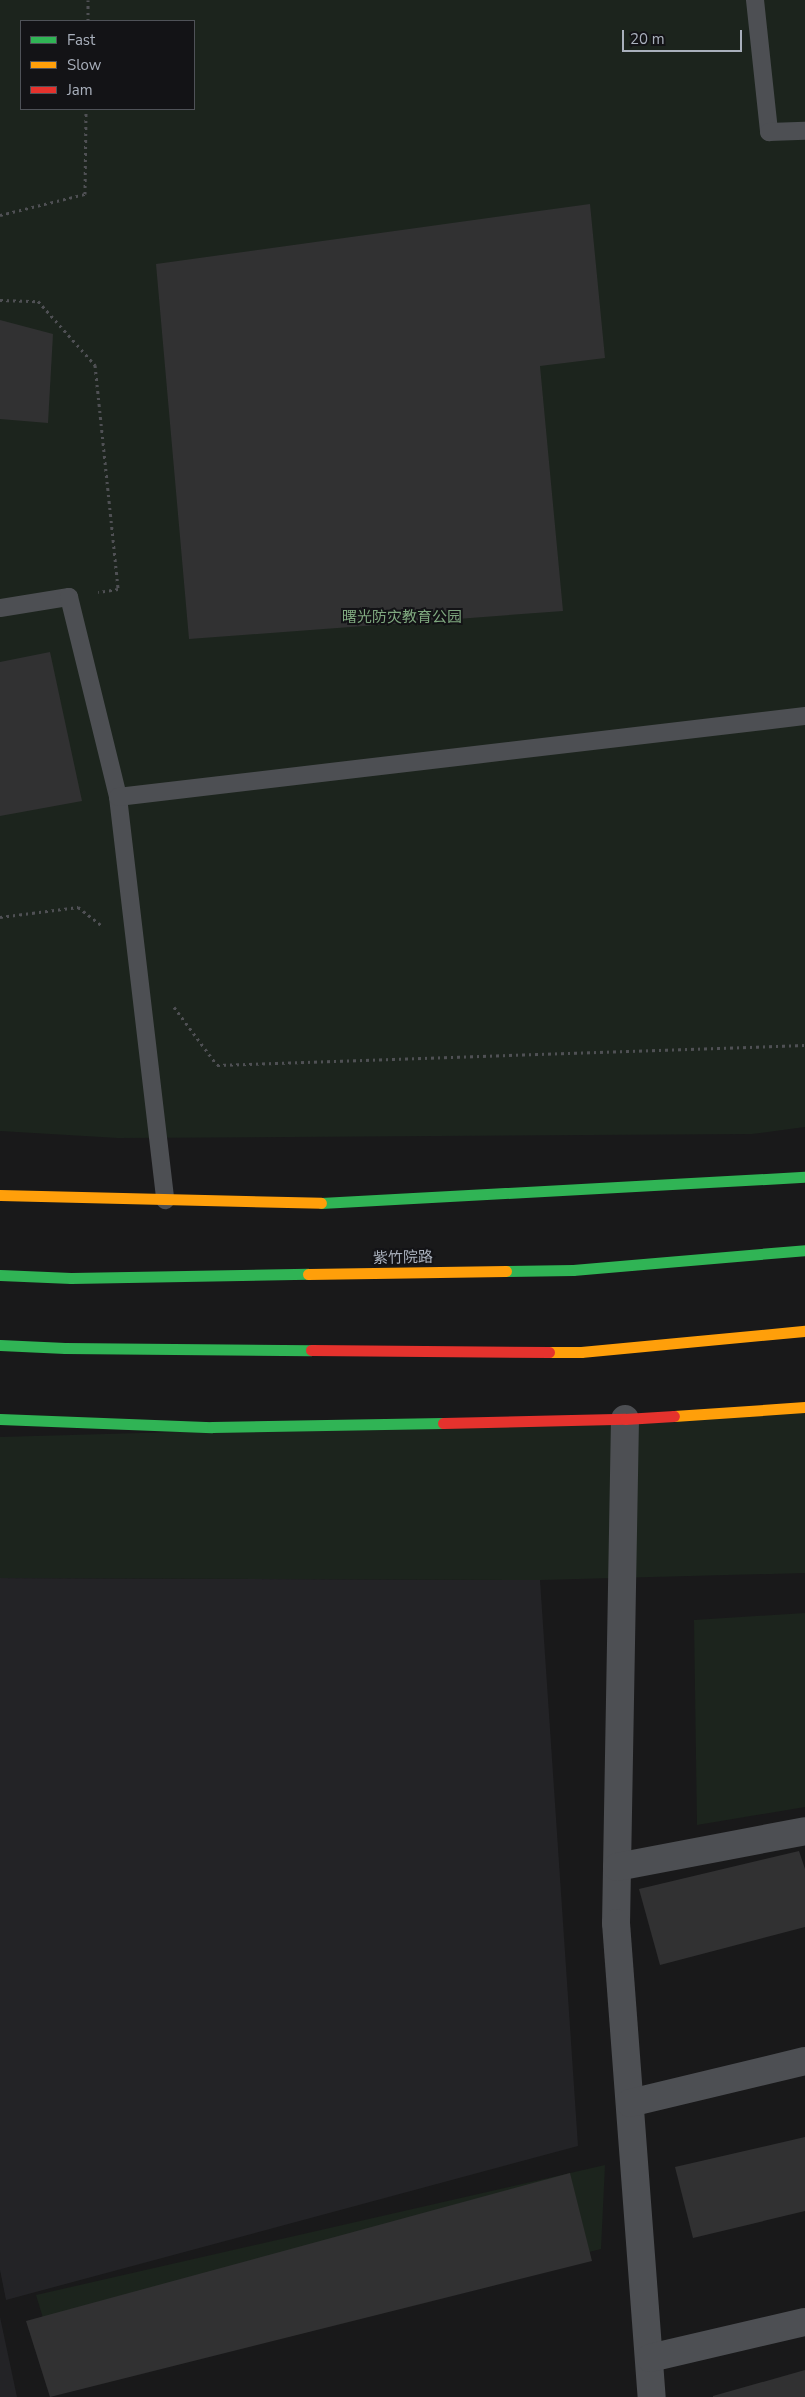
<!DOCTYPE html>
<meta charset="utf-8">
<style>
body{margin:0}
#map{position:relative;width:805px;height:2397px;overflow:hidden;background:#19191a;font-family:"Nunito Sans","Noto Sans SC",sans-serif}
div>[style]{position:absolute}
.built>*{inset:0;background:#232326}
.green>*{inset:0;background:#1c241d}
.building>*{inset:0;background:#313132}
.path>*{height:3px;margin-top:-1.5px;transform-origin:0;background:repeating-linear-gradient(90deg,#4f5054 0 2.5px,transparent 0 6.5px)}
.lane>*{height:18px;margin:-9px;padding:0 9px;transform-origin:9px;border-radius:9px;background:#4d4f53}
.street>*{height:28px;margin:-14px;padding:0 14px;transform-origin:14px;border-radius:14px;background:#4d4f53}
.fast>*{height:11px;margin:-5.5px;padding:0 5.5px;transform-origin:5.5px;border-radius:5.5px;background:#30b455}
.slow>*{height:11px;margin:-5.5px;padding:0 5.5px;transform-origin:5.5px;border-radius:5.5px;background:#ff9f0a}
.jam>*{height:11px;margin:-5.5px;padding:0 5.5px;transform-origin:5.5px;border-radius:5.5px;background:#e5322d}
span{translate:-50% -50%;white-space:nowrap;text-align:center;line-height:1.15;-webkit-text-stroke:4px #131316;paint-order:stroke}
.park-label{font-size:15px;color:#7fa87f}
.street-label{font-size:15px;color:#a9b0bc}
.legend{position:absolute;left:20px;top:20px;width:175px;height:90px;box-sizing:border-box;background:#131316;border:1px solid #4f5258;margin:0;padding:6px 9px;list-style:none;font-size:15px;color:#a9b0bc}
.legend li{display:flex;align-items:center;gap:10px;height:25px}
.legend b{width:25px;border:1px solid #4f5258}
.scale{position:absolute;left:622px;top:30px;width:120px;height:22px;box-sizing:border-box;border:2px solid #a9b0bc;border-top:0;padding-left:6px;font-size:15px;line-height:18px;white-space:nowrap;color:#a9b0bc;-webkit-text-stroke:4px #131316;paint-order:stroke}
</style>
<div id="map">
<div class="built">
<i style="clip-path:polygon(0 1578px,540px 1580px,578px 2146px,6px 2300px,0 2270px)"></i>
<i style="clip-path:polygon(0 2317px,17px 2397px,0 2397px)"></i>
</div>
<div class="green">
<i style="clip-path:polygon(evenodd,0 0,805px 0,805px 1127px,752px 1134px,118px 1138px,0 1131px,0 0,21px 21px,194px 21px,194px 109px,21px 109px,21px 21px)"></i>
<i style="clip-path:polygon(805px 1409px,805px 1573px,540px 1580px,0 1578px,0 1437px,625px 1419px)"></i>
<i style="clip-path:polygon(805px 1613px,805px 1807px,697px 1825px,694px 1620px)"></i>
<i style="clip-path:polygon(605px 2165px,601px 2249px,63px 2384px,36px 2295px)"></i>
</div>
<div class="building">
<i style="clip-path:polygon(590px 204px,605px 358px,540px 366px,563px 611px,189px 639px,156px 264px)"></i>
<i style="clip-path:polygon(0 320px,53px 334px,48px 423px,0 419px)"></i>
<i style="clip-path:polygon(50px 652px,82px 801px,0 816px,0 662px)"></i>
<i style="clip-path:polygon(799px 1851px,805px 1869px,805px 1927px,660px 1965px,639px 1889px)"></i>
<i style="clip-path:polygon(805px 2137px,805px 2211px,693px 2238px,675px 2167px)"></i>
<i style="clip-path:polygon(570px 2173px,592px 2261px,50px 2397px,26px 2321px)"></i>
<i style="clip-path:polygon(805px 2370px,805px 2397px,713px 2397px,713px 2396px)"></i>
</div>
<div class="path">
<i style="left:88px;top:21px;width:21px;rotate:-90deg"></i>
<i style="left:0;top:215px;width:88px;rotate:-13.9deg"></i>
<i style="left:85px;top:194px;width:85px;rotate:-89.3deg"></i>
<i style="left:0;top:300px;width:38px;rotate:2deg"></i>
<i style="left:38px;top:301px;width:86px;rotate:48.3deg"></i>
<i style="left:95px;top:365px;width:225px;rotate:84.1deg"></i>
<i style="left:118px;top:589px;width:20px;rotate:171deg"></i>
<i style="left:0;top:917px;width:79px;rotate:-7.3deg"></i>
<i style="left:78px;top:907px;width:31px;rotate:38deg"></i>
<i style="left:174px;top:1007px;width:72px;rotate:53.4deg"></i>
<i style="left:217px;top:1065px;width:588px;rotate:-1.95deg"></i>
</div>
<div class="lane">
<i style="left:755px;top:0;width:133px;rotate:83.9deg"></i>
<i style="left:769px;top:132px;width:36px;rotate:-2deg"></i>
<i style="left:0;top:608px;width:70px;rotate:-9.1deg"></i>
<i style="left:69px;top:597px;width:206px;rotate:76.2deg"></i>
<i style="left:118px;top:797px;width:406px;rotate:83.3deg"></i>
<i style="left:118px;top:797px;width:692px;rotate:-6.72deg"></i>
</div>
<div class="street">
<i style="left:625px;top:1419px;width:504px;rotate:91.02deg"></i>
<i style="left:616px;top:1923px;width:475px;rotate:85.7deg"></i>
<i style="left:617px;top:1867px;width:191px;rotate:-10.8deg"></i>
<i style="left:630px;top:2103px;width:180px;rotate:-13.5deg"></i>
<i style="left:650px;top:2358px;width:159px;rotate:-13.1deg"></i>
</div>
<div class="fast">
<i style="left:321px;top:1203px;width:485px;rotate:-3.1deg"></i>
<i style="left:506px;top:1271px;width:67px;rotate:-0.9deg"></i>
<i style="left:573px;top:1270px;width:233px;rotate:-4.9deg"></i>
<i style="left:0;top:1275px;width:71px;rotate:2.4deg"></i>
<i style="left:71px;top:1278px;width:237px;rotate:-1deg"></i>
<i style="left:0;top:1345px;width:65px;rotate:2.6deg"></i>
<i style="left:65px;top:1348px;width:246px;rotate:0.5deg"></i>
<i style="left:0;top:1419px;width:212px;rotate:2.2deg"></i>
<i style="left:212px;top:1427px;width:231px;rotate:-1deg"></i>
</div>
<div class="slow">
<i style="left:0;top:1195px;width:321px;rotate:1.4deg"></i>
<i style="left:308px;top:1274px;width:198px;rotate:-0.9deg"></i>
<i style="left:549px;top:1352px;width:32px"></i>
<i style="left:581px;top:1352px;width:225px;rotate:-5.4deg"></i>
<i style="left:674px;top:1416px;width:131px;rotate:-3.9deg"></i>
</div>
<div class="jam">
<i style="left:311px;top:1350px;width:238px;rotate:0.5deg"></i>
<i style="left:443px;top:1423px;width:182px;rotate:-1.3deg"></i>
<i style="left:625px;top:1419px;width:49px;rotate:-3.5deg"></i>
</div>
<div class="park-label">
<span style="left:402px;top:618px">曙光防灾教育公园</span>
</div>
<div class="street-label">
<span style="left:403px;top:1258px;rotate:-1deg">紫竹院路</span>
</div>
<ul class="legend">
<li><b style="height:6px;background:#30b455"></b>Fast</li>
<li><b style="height:6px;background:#ff9f0a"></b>Slow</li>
<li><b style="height:6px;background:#e5322d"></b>Jam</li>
</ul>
<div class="scale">20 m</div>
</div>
